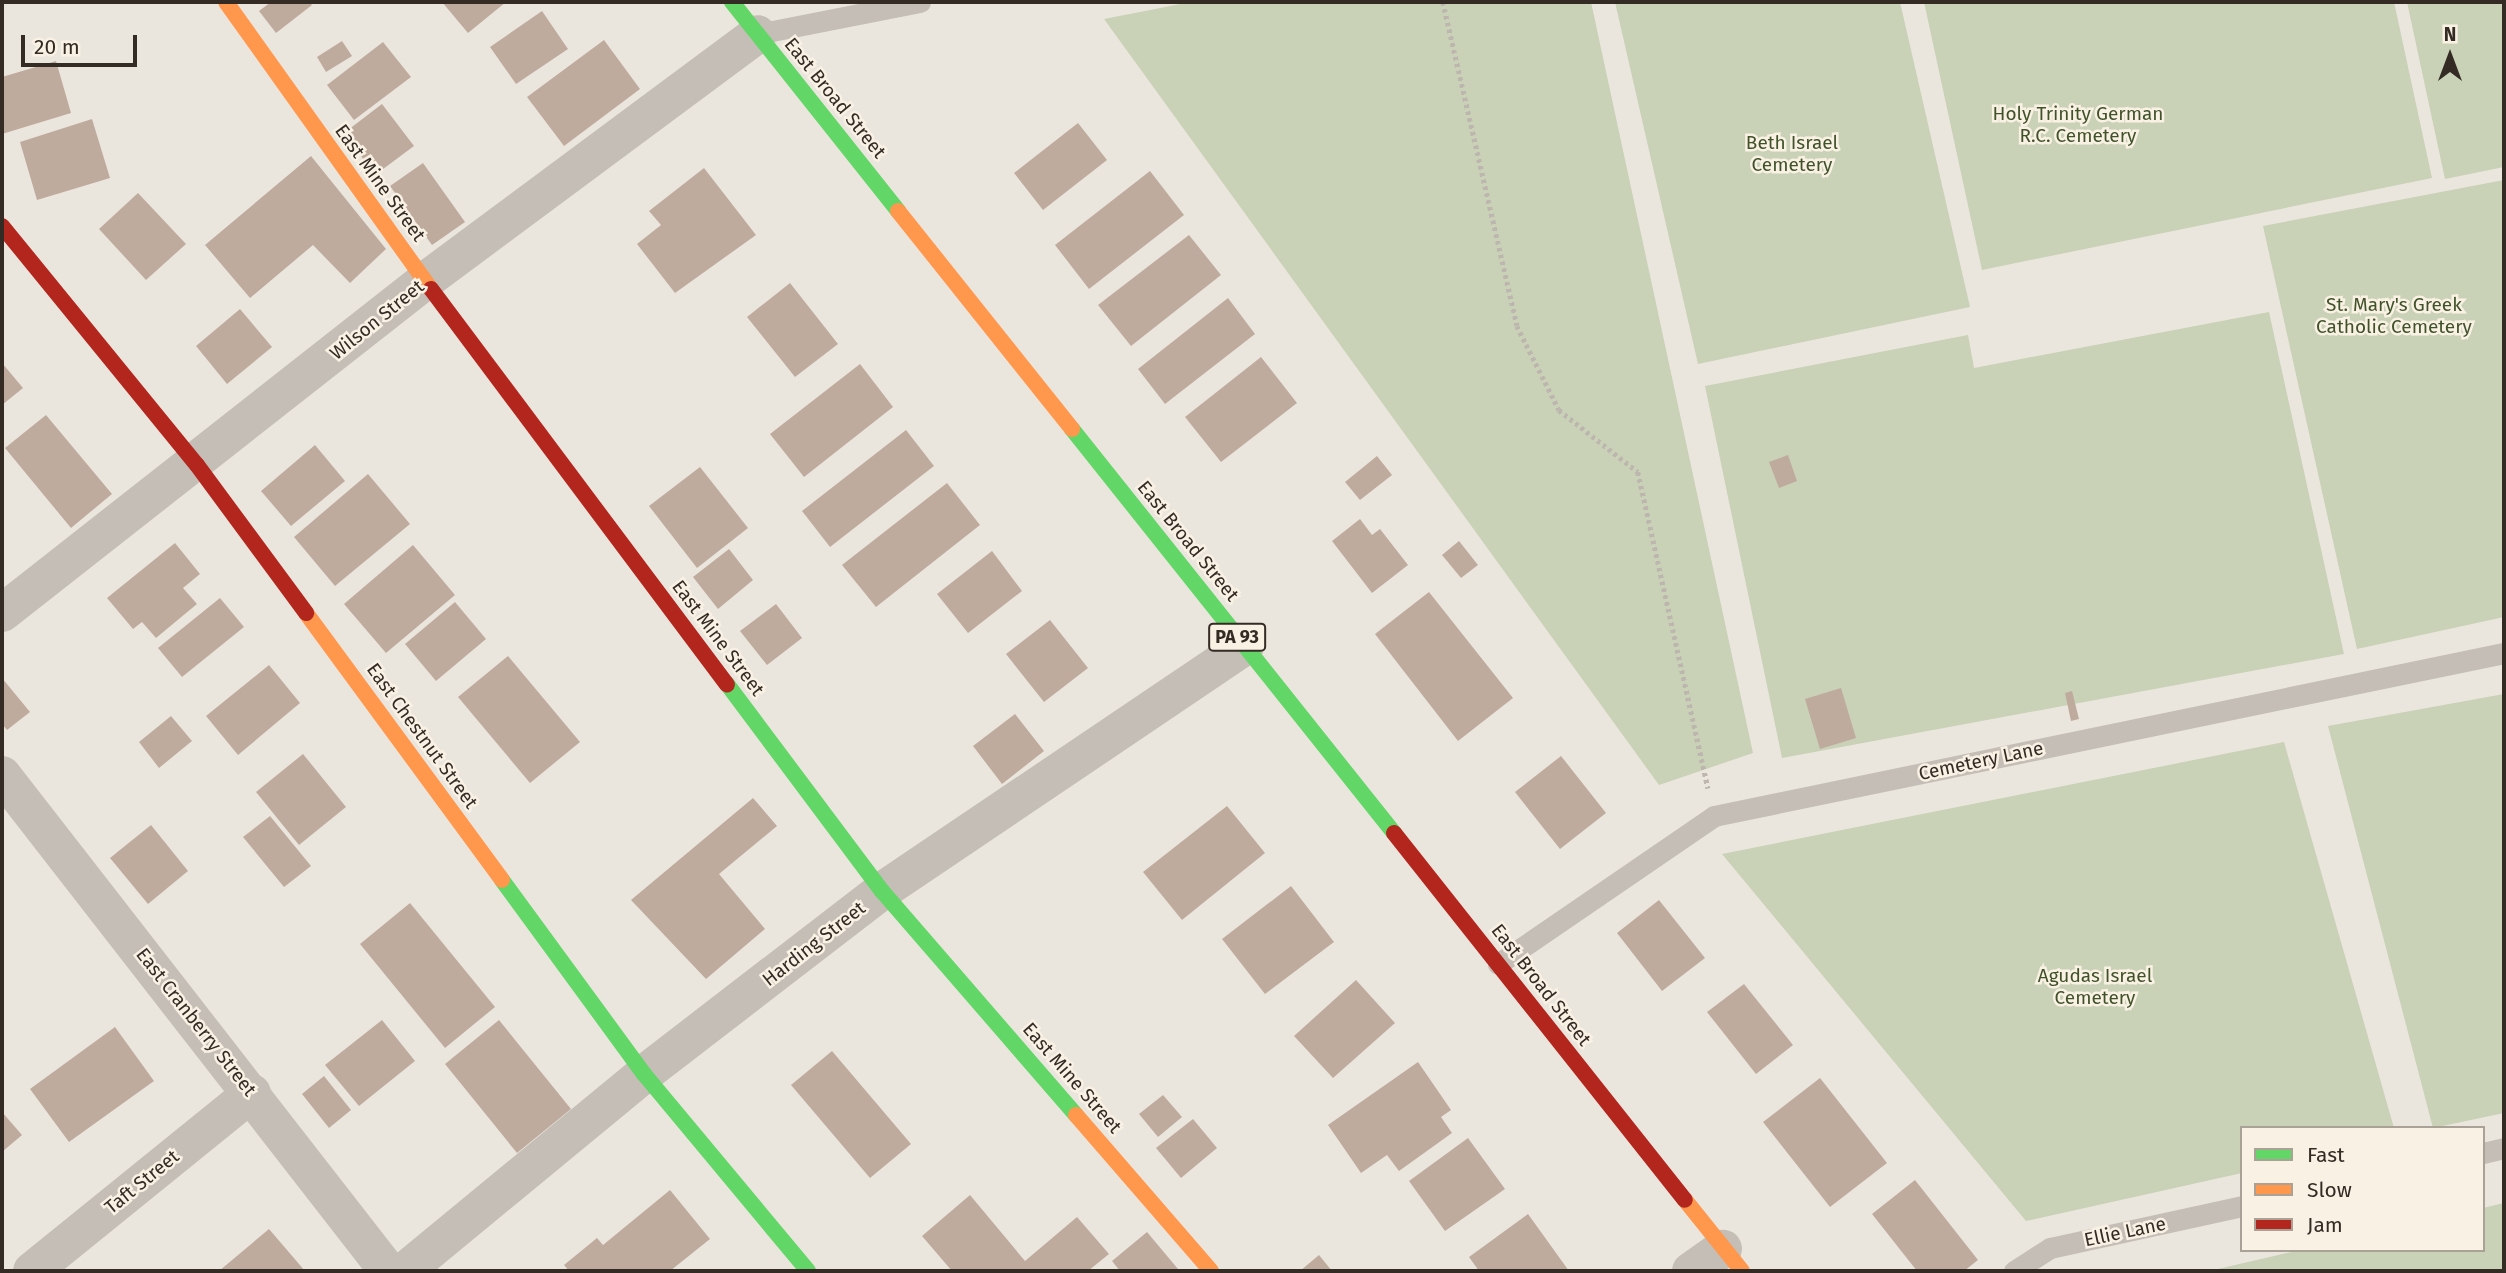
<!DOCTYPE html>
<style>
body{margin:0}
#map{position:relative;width:2506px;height:1273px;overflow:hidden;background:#ebe6dd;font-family:"Fira Sans",sans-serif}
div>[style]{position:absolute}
.green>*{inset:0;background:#c9d1b6}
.building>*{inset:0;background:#bfab9e}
.path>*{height:4.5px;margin-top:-2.25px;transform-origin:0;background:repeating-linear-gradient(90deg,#bcb6af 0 3.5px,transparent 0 7px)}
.lane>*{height:21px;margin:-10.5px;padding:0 10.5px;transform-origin:10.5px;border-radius:10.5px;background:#c4beb6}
.street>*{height:38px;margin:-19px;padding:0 19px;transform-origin:19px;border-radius:19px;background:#c4beb6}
.fast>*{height:16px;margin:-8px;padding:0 8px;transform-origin:8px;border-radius:8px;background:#63d668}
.slow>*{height:16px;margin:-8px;padding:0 8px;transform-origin:8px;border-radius:8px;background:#ff974d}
.jam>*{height:16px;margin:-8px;padding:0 8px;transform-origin:8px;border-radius:8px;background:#b3261e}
span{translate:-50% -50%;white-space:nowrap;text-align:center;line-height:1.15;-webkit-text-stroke:5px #f9f1e3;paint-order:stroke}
.shield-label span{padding:2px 5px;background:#f9f1e3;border:2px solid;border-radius:5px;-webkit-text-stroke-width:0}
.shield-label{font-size:18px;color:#342b25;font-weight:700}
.street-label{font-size:19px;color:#342b25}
.park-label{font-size:19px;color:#3f5229}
.frame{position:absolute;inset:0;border:4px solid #342b25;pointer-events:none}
.legend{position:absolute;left:2240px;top:1126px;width:245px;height:126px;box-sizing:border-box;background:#f9f1e3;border:2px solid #aaa297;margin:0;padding:9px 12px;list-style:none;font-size:21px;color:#342b25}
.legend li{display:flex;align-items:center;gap:14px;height:35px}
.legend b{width:35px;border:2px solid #aaa297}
.north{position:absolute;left:2415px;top:21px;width:70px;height:70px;-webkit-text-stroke:5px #f9f1e3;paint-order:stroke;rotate:0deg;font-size:19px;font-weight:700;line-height:28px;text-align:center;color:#342b25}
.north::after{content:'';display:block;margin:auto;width:24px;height:32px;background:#342b25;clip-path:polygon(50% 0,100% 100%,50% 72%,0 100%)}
.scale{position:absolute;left:21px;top:35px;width:116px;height:32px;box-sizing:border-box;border:4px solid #342b25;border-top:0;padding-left:9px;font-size:21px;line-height:24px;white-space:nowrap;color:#342b25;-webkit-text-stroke:5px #f9f1e3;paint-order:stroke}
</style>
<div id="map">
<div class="green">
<i style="clip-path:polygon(1191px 2px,1591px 2px,1753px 753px,1659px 785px,1104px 19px)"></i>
<i style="clip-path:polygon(1615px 2px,1900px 2px,1970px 307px,1698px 364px)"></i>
<i style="clip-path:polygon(1924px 2px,2394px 2px,2432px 178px,1982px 270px)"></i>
<i style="clip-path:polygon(2407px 2px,2504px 2px,2504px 167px,2445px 179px)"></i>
<i style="clip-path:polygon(2504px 180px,2504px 617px,2357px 649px,2263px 226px)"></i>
<i style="clip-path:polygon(2269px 312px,2344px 654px,1782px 758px,1705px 386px,1968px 335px,1974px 368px)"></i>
<i style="clip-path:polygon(2504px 694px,2504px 1113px,2433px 1128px,2328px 726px)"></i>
<i style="clip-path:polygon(2284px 742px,2394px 1128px,2242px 1128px,2242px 1173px,2026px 1221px,1722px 854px)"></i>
<i style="clip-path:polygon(2504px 1203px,2504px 1271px,2209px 1271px,2300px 1250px,2483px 1250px,2483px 1208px)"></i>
</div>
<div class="building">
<i style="clip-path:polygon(271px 2px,309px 2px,312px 5px,276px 33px,259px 11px)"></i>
<i style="clip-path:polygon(442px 2px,506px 2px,468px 33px)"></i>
<i style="clip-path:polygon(542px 11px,568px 49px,516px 84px,490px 47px)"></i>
<i style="clip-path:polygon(604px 40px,640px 89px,564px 146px,527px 97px)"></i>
<i style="clip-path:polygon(342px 41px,352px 56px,326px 72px,317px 57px)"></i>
<i style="clip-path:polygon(383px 42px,411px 77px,354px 120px,327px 85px)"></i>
<i style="clip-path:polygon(56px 61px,71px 113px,2px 134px,2px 77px)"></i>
<i style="clip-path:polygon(382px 104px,414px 146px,375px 175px,344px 133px)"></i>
<i style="clip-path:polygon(92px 119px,110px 178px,37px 200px,20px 142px)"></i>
<i style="clip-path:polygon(1078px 123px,1107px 160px,1043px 210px,1014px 173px)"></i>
<i style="clip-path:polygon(311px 156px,386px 249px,350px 283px,313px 245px,250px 298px,205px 245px)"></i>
<i style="clip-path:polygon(423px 163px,465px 222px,432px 245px,390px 186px)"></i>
<i style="clip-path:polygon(704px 168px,756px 235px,675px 293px,637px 244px,661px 225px,649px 211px)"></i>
<i style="clip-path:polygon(1150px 171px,1184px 215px,1089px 289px,1055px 245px)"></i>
<i style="clip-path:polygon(138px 193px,186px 244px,146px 280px,99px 229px)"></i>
<i style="clip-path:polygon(1189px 235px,1221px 275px,1131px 346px,1098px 305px)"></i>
<i style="clip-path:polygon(790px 283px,838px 344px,795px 377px,747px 317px)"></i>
<i style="clip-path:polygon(1228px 298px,1255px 334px,1165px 404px,1138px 369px)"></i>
<i style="clip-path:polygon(240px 309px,272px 347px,227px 384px,196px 346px)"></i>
<i style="clip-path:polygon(1261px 357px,1297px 403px,1221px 462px,1185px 417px)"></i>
<i style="clip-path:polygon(2px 363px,23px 388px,2px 405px)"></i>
<i style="clip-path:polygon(860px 364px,893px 407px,804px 477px,770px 434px)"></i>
<i style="clip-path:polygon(46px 415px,112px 494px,71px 528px,5px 448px)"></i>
<i style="clip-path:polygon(906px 430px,934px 466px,830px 547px,802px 511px)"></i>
<i style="clip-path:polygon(315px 445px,345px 481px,291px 526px,261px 491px)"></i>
<i style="clip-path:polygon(1788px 455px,1797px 481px,1779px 488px,1769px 462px)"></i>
<i style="clip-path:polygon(1377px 456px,1392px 475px,1360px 500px,1345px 482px)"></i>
<i style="clip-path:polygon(700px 467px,748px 528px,697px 568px,649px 506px)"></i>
<i style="clip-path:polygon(368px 474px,410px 524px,335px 586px,294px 537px)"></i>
<i style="clip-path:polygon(947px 483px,980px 525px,876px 607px,842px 565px)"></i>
<i style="clip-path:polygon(1360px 519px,1372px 535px,1380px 529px,1408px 565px,1372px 593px,1332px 541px)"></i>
<i style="clip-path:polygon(1459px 541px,1478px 565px,1461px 578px,1442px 555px)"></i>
<i style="clip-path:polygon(175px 543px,200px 574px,183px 588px,197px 604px,156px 638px,142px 622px,133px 629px,107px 598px)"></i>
<i style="clip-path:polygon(413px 545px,455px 595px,386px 653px,344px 604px)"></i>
<i style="clip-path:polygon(729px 549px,753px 580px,718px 609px,693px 577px)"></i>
<i style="clip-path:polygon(992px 551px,1022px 591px,968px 633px,937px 594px)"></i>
<i style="clip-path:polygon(1429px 592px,1513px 698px,1458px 741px,1375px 634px)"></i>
<i style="clip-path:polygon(220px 598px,244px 627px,182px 677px,158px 648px)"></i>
<i style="clip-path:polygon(455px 602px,486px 639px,436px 681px,405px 644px)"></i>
<i style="clip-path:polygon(776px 604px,802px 638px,767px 665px,740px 631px)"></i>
<i style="clip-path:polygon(1050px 620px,1088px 668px,1044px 702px,1006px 654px)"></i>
<i style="clip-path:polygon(508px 656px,580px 742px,530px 783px,458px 697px)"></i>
<i style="clip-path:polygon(269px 665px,300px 703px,238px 755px,206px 716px)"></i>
<i style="clip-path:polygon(2px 678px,30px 712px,7px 730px,2px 724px)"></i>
<i style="clip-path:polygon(1841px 688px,1856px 738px,1820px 749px,1805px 699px)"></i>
<i style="clip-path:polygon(2072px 691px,2079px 719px,2071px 721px,2065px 693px)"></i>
<i style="clip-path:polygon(1015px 714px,1044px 751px,1002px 784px,973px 746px)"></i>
<i style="clip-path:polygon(171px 716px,192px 741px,159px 768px,139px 742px)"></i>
<i style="clip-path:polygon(303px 754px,346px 807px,299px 845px,256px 792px)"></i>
<i style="clip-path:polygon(1561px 756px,1606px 813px,1560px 849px,1515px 792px)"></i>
<i style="clip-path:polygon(753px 798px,777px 826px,719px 874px,765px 929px,706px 979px,631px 900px)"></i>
<i style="clip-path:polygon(1227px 806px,1265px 853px,1182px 920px,1143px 872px)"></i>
<i style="clip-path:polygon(270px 816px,311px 866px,284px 887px,243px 837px)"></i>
<i style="clip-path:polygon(151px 825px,188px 871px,148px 904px,110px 858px)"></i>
<i style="clip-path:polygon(1291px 886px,1334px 942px,1265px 994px,1222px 939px)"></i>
<i style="clip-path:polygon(1659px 900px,1705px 958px,1662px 991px,1617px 933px)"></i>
<i style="clip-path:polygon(410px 903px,495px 1007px,445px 1048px,360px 944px)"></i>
<i style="clip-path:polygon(1356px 980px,1395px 1023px,1333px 1078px,1294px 1036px)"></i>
<i style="clip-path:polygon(1744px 984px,1793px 1045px,1756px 1074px,1707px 1012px)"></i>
<i style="clip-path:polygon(382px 1020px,415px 1061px,359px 1106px,325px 1065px)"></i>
<i style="clip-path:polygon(499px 1020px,571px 1109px,517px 1153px,445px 1064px)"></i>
<i style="clip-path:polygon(115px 1027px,154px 1081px,69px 1142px,30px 1089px)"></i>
<i style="clip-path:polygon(832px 1051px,911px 1144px,870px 1178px,791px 1085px)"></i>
<i style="clip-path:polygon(1418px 1062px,1451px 1110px,1441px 1117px,1452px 1133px,1399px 1171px,1387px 1155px,1361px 1173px,1328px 1125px)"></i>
<i style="clip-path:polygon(324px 1076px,351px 1110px,329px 1128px,302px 1094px)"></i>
<i style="clip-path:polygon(1820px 1078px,1887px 1163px,1830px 1207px,1763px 1122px)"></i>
<i style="clip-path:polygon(1163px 1095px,1182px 1117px,1158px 1137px,1139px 1114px)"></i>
<i style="clip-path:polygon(2px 1112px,22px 1135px,2px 1152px)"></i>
<i style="clip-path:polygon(1193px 1119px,1217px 1148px,1181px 1178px,1156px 1148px)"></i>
<i style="clip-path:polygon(1468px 1138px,1505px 1189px,1445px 1231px,1409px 1181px)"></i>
<i style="clip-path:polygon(1915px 1180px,1978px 1260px,1964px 1271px,1917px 1271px,1872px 1214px)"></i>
<i style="clip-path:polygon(670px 1190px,710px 1239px,670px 1271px,569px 1271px,564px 1265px,597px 1238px,603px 1245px)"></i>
<i style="clip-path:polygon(970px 1195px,1025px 1261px,1077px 1217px,1109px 1254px,1088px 1271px,952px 1271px,922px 1236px)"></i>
<i style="clip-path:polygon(1528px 1214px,1569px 1271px,1479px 1271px,1469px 1257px)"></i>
<i style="clip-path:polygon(269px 1229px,305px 1271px,219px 1271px)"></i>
<i style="clip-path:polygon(1147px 1232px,1178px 1269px,1175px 1271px,1120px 1271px,1112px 1261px)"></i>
<i style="clip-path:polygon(1319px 1255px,1332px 1271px,1300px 1271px)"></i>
</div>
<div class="path">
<i style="left:1443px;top:2px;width:332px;rotate:77.1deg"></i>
<i style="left:1517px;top:326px;width:94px;rotate:63.4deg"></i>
<i style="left:1559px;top:410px;width:100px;rotate:38.1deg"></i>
<i style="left:1638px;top:472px;width:324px;rotate:77.5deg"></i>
</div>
<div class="lane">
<i style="left:757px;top:34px;width:166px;rotate:-11.1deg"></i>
<i style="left:1498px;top:964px;width:262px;rotate:-34.4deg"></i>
<i style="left:1714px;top:816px;width:807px;rotate:-11.66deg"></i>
<i style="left:2483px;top:1153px;width:22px;rotate:-13deg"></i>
<i style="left:2014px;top:1271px;width:43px;rotate:-32.6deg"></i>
<i style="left:2050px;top:1248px;width:197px;rotate:-12.3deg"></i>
</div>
<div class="street">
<i style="left:2px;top:613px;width:538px;rotate:-38.13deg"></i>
<i style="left:425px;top:281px;width:414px;rotate:-36.6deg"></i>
<i style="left:2px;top:775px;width:628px;rotate:52.11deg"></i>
<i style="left:32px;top:1271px;width:283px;rotate:-39deg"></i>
<i style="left:405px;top:1271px;width:310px;rotate:-39.5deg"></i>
<i style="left:644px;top:1074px;width:300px;rotate:-37.6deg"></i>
<i style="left:882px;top:891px;width:438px;rotate:-34deg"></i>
<i style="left:1691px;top:1271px;width:39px;rotate:-35deg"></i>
</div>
<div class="fast">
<i style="left:732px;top:2px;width:267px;rotate:51.5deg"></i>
<i style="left:1072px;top:429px;width:517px;rotate:51.44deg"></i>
<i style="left:727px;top:684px;width:259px;rotate:53.2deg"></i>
<i style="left:882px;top:891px;width:296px;rotate:49.1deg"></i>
<i style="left:502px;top:880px;width:240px;rotate:53.8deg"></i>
<i style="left:644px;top:1074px;width:256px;rotate:50.2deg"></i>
</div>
<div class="slow">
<i style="left:226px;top:2px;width:353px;rotate:54.5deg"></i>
<i style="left:898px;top:211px;width:279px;rotate:51.4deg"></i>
<i style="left:306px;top:613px;width:331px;rotate:53.7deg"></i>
<i style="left:1076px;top:1115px;width:206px;rotate:49.1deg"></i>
<i style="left:1685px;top:1200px;width:91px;rotate:51.2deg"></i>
</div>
<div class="jam">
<i style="left:2px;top:226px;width:308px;rotate:50.8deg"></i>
<i style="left:197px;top:465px;width:184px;rotate:53.6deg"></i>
<i style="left:431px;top:289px;width:494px;rotate:53.2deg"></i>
<i style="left:1394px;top:833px;width:468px;rotate:51.6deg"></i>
</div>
<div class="shield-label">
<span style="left:1237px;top:637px">PA 93</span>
</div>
<div class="street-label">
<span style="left:835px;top:98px;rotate:51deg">East Broad Street</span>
<span style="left:380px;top:183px;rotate:54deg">East Mine Street</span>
<span style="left:377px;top:320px;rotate:-39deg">Wilson Street</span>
<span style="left:1188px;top:541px;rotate:51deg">East Broad Street</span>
<span style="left:718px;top:638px;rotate:53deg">East Mine Street</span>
<span style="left:422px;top:736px;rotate:54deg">East Chestnut Street</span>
<span style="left:1981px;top:761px;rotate:-12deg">Cemetery Lane</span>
<span style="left:814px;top:944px;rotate:-38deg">Harding Street</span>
<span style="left:1541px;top:985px;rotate:52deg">East Broad Street</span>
<span style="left:196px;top:1022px;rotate:52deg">East Cranberry Street</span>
<span style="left:1072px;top:1078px;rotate:49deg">East Mine Street</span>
<span style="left:142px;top:1182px;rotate:-39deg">Taft Street</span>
<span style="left:2125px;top:1232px;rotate:-12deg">Ellie Lane</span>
</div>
<div class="park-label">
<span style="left:2078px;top:125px">Holy Trinity German<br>R.C. Cemetery</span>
<span style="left:1792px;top:154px">Beth Israel<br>Cemetery</span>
<span style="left:2394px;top:316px">St. Mary's Greek<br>Catholic Cemetery</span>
<span style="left:2095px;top:987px">Agudas Israel<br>Cemetery</span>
</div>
<div class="frame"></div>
<ul class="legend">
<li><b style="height:9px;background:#63d668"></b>Fast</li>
<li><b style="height:9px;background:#ff974d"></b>Slow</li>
<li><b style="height:9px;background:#b3261e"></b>Jam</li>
</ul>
<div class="north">N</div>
<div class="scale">20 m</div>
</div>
